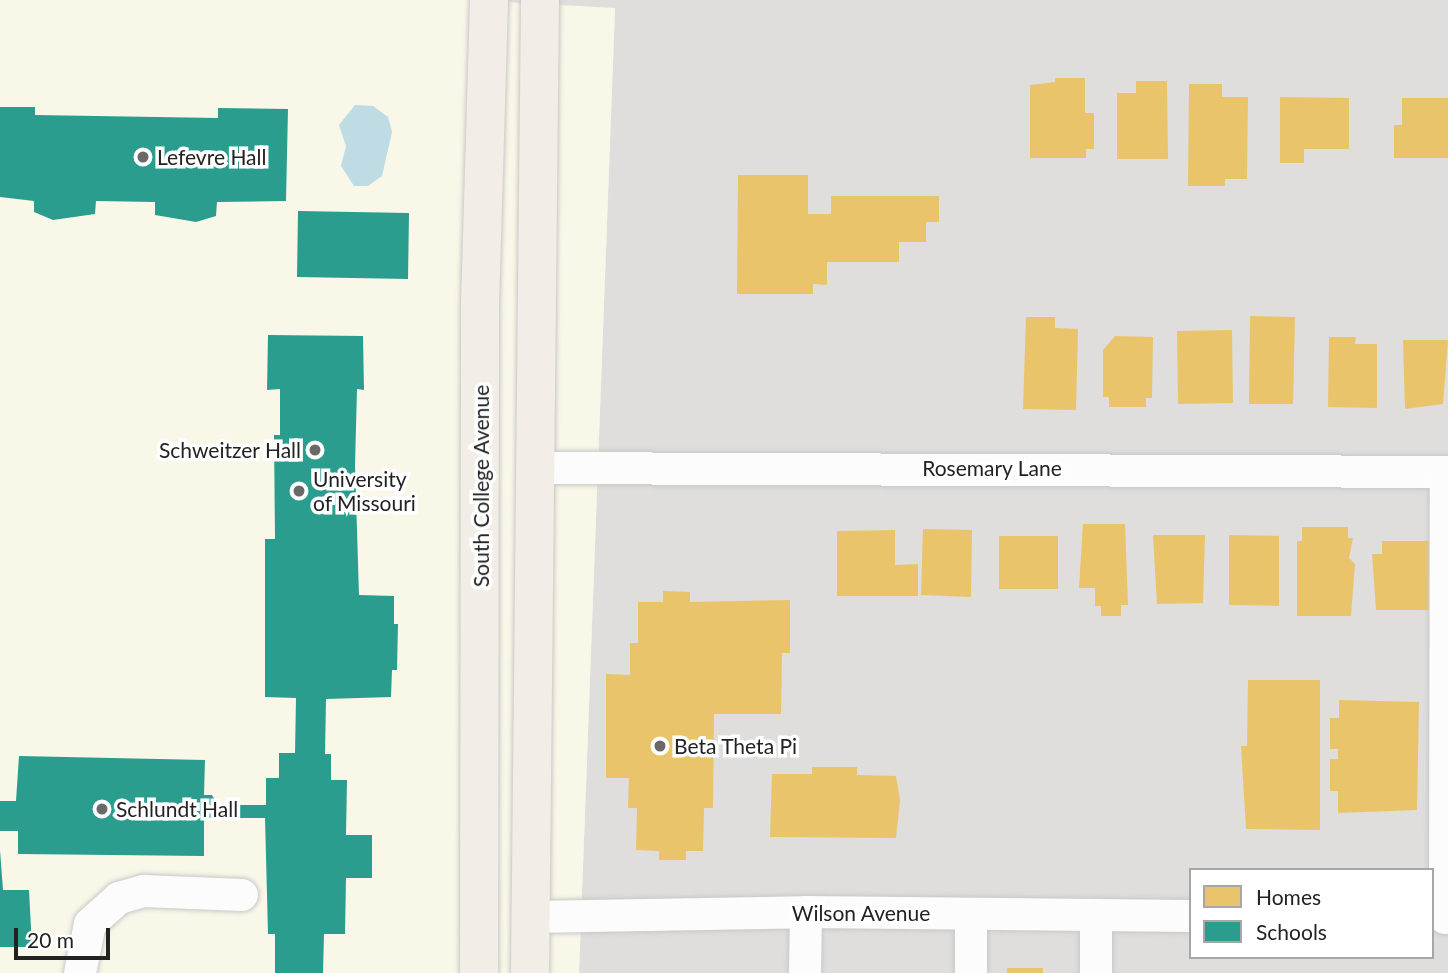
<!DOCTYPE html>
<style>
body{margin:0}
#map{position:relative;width:1448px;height:973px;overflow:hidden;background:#f0eeeb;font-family:Lato,sans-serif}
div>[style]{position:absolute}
.residential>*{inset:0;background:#dfdedc}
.education>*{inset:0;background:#f8f7e8}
.water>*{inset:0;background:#bfdbe3}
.homes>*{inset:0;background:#e9c46a}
.schools>*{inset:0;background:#2a9d8f}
.roads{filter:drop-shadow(0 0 2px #c9c8c7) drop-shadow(0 0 2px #c9c8c7)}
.minor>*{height:32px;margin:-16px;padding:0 16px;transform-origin:16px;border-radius:16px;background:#fdfcfc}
.major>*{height:38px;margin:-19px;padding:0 19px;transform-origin:19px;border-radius:19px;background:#f3ede7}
.dots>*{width:19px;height:19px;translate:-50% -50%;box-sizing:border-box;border:4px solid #fff;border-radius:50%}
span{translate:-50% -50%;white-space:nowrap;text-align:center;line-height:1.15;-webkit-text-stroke:7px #fff;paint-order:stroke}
.poi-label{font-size:21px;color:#222}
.left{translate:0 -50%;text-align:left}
.right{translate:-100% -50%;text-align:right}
.street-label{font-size:21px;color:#222}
.legend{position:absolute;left:1189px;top:868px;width:245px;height:91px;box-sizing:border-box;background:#fff;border:2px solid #a7a7a7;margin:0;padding:9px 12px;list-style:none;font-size:21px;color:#222}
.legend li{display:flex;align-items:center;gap:14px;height:35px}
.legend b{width:35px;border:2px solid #a7a7a7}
.scale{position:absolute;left:14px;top:928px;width:96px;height:32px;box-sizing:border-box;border:4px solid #222;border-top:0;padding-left:9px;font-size:21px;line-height:24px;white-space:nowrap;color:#222;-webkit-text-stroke:5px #fff;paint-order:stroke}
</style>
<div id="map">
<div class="residential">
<i style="clip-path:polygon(evenodd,467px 0,1448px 0,1448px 973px,579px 973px,615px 9px,467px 0,1191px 870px,1432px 870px,1432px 957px,1191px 957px,1191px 870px)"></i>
</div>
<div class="education">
<i style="clip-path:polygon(0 0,467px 0,615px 8px,579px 973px,0 973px)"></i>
</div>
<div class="water">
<i style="clip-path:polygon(355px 105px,373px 106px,388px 117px,392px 132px,382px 176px,368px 186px,354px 186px,341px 166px,346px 146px,339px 125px)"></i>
</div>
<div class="homes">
<i style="clip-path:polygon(1055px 78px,1085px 78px,1085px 113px,1094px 113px,1094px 149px,1086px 149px,1086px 158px,1030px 158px,1030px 85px,1055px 82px)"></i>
<i style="clip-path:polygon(1136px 81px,1167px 81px,1168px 159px,1117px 159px,1117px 93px,1136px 93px)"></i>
<i style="clip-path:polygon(1189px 84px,1222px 84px,1222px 97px,1248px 97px,1247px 179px,1225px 179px,1225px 186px,1188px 186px)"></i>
<i style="clip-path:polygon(1280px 97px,1349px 98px,1349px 149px,1304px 149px,1304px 163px,1280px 163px)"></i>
<i style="clip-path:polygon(1402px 98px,1448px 98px,1448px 158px,1394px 158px,1394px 125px,1402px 125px)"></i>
<i style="clip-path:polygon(738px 175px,808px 175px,808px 214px,831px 214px,831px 196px,939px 196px,939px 222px,926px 222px,926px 242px,899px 242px,899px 262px,827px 262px,827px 285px,813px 284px,813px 294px,737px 294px)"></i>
<i style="clip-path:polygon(1250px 316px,1295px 317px,1293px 404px,1249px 404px)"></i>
<i style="clip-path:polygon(1026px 317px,1055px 317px,1055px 328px,1078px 329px,1076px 410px,1023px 409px)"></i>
<i style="clip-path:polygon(1232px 330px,1233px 403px,1178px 404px,1177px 331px)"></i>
<i style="clip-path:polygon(1115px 336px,1153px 337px,1152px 398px,1146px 398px,1146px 407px,1109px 407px,1109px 397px,1103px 397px,1103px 350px)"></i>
<i style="clip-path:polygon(1329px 337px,1356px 337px,1355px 344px,1377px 344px,1377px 408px,1328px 407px)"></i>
<i style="clip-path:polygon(1403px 340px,1448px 340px,1443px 404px,1405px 409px)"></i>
<i style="clip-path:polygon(1083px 524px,1125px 524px,1128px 605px,1121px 605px,1121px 616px,1101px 616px,1101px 606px,1095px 606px,1095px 588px,1079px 588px)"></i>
<i style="clip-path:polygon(1302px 527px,1348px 527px,1348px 538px,1353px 538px,1349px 558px,1355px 564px,1351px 616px,1297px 616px,1297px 541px,1302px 541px)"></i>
<i style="clip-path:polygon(923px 529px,972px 530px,971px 597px,921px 595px)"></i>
<i style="clip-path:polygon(895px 530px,895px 565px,918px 564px,918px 596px,837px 596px,837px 531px)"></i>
<i style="clip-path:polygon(1153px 535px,1205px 535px,1203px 603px,1157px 604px)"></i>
<i style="clip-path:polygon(1229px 535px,1279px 536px,1279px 606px,1229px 605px)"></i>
<i style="clip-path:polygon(999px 536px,1058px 536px,1058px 589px,999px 589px)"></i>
<i style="clip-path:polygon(1382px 541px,1431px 541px,1431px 610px,1376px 610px,1372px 554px,1382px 554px)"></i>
<i style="clip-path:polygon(663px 591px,690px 592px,690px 602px,790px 600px,790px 653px,782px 653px,781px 714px,714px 714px,713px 808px,704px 808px,703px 851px,686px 851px,686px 860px,659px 860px,659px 851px,636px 850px,637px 808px,628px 808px,629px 778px,606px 778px,606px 674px,630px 675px,630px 643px,638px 643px,638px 602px,663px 602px)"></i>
<i style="clip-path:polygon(1248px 680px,1320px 680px,1320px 830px,1246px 829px,1241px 746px,1247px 746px)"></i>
<i style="clip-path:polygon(1339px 700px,1419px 702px,1417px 810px,1338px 813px,1338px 791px,1330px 791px,1330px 759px,1338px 759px,1338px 749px,1330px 749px,1330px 718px,1339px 718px)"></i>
<i style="clip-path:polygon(812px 767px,857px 767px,857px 775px,896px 776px,900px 800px,896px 838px,770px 837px,772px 774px,812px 774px)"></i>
<i style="clip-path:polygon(1007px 968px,1043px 968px,1043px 973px,1007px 973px)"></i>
</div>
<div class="schools">
<i style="clip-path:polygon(0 107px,35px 107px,35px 115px,218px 118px,218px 108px,288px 109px,286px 201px,217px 202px,216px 216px,196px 222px,155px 215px,155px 202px,96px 201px,95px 214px,53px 220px,34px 212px,34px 201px,0 197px)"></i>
<i style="clip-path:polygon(298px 211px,409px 213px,408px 279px,297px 277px)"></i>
<i style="clip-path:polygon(268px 335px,363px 336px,364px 390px,357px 389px,355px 465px,359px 595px,394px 596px,394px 624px,398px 624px,397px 670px,392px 670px,391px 697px,326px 699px,325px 754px,331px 754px,331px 780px,347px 780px,346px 835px,372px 835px,372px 878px,346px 878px,345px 934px,324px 934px,323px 973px,275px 973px,275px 934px,268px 934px,265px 818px,204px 818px,204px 856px,18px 854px,18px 831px,0 831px,0 801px,16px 801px,19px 756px,205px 760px,204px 795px,212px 795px,218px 805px,266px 805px,266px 778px,279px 778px,279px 753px,295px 753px,296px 698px,265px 697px,265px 539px,275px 539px,274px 435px,280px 435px,280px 389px,267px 390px)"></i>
<i style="clip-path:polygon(0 850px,3px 890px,29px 890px,32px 947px,0 947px)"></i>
</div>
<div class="roads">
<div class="minor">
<i style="left:536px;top:468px;width:912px;rotate:0.25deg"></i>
<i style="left:531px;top:917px;width:275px;rotate:-1deg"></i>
<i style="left:806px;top:912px;width:385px;rotate:0.6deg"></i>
<i style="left:1445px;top:918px;width:446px;rotate:-89.9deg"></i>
<i style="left:80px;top:973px;width:50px;rotate:-78.5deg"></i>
<i style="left:90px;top:924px;width:39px;rotate:-42deg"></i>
<i style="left:119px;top:898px;width:26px;rotate:-16deg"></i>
<i style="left:144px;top:891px;width:98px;rotate:2.3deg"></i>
<i style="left:805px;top:973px;width:61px;rotate:-89.1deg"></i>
<i style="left:971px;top:973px;width:59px;rotate:-90deg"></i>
<i style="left:1096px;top:973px;width:58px;rotate:-90deg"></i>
</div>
<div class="major">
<i style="left:479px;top:973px;width:668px;rotate:-89.91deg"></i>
<i style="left:480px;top:305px;width:305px;rotate:-88.3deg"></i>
<i style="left:530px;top:973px;width:973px;rotate:-89.41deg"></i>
</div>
</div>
<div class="dots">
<i style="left:143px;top:157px;background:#6a6968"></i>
<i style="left:315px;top:450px;background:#6a6968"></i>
<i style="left:299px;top:491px;background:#6a6968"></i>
<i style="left:660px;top:746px;background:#6a6968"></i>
<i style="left:102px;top:809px;background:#6a6968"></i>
</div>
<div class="poi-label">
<span class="left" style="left:157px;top:157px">Lefevre Hall</span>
<span class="right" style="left:301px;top:450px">Schweitzer Hall</span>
<span class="left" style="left:313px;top:491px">University<br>of Missouri</span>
<span class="left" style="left:674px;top:746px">Beta Theta Pi</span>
<span class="left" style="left:116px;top:809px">Schlundt Hall</span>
</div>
<div class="street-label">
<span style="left:992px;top:468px">Rosemary Lane</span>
<span style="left:481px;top:486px;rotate:-90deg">South College Avenue</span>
<span style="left:861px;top:913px">Wilson Avenue</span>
</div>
<ul class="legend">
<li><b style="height:19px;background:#e9c46a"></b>Homes</li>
<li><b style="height:19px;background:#2a9d8f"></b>Schools</li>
</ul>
<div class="scale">20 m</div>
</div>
